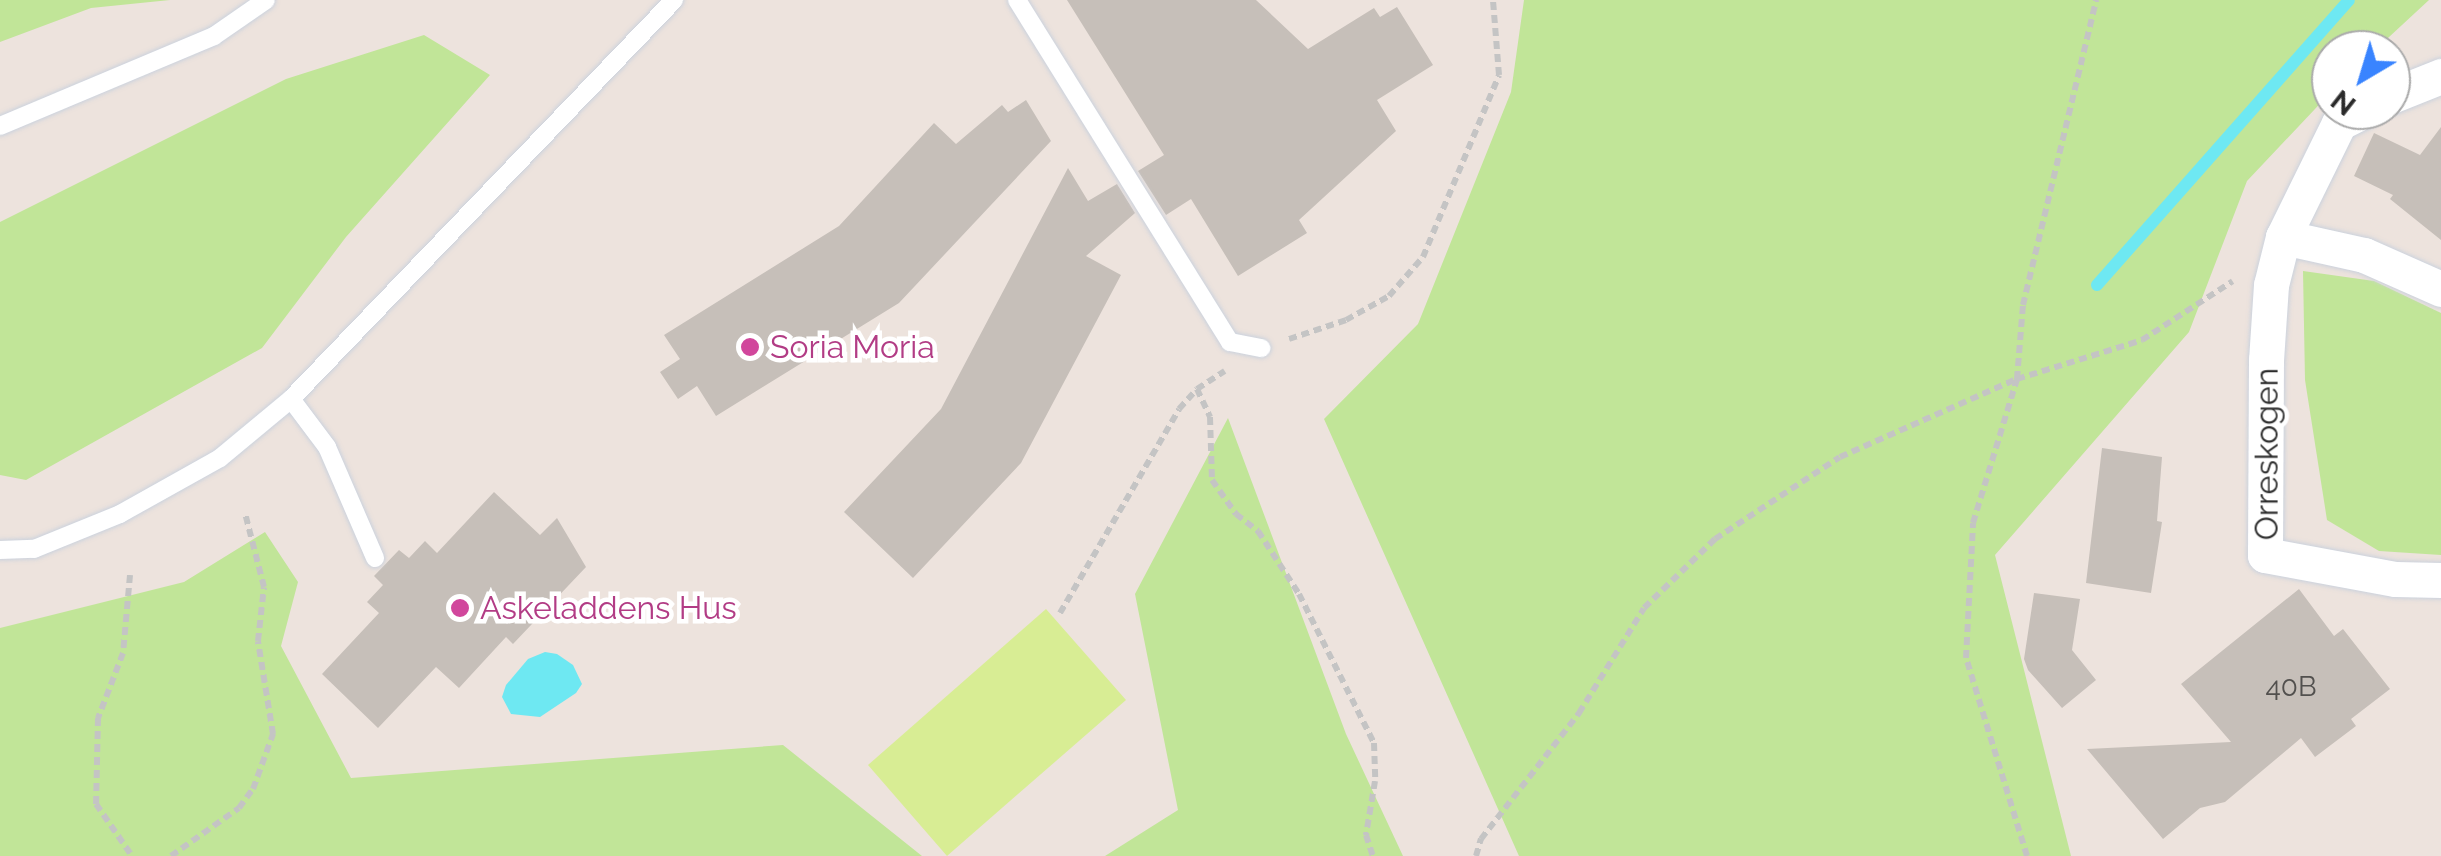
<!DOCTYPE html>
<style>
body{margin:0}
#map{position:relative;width:2441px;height:856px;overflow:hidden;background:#ede3dd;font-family:Raleway,sans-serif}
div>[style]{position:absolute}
.green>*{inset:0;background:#c1e598}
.pitch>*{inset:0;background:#d8ed94}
.water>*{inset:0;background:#6ee8f2}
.stream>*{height:12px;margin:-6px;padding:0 6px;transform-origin:6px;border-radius:6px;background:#6ee8f2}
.building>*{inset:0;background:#c6bfb9}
.path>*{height:6px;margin-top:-3px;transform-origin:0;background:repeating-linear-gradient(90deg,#c4c4c4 0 8px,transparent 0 13px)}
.roads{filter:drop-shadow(0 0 2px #cbd2dd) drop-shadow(0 0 2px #cbd2dd)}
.lane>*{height:18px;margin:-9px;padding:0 9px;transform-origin:9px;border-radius:9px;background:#fff}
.street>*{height:35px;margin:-17.5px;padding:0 17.5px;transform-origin:17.5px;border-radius:17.5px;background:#fff}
.dots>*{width:28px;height:28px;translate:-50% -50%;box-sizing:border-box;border:5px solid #fff;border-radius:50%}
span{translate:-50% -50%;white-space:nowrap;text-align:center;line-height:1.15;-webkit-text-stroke:9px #fff;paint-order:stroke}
.number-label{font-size:28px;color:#52504e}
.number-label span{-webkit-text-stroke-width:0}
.hotel-label{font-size:32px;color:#b23c85}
.left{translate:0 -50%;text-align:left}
.street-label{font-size:32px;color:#2b2b2b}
.north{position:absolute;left:2311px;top:30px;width:100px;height:100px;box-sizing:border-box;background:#fff;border:2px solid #aaa;border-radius:50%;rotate:218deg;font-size:28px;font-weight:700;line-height:40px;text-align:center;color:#2b2b2b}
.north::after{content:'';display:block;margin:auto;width:35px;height:45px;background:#3984ff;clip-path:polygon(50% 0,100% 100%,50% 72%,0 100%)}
</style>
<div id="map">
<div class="green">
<i style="clip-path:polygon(0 0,170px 0,91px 8px,0 42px)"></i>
<i style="clip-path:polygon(1524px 0,2429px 0,2375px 50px,2331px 50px,2331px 92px,2247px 181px,2189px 332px,1995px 555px,2071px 856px,1519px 856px,1324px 419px,1418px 324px,1511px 92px)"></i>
<i style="clip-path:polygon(424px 35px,490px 75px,346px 237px,262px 348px,26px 480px,0 475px,0 222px,286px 79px)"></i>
<i style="clip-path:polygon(2303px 271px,2374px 281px,2441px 313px,2441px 555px,2379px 551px,2327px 520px,2305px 380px)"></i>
<i style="clip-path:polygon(1228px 418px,1346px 734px,1403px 856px,1105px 856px,1178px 810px,1135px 594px)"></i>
<i style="clip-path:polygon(265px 532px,298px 582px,281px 646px,351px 778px,783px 745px,922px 856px,0 856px,0 628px,184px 582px)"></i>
</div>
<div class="pitch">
<i style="clip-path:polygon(1046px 609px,1126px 700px,947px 856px,868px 765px)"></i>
</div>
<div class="water">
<i style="clip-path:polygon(545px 652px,557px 654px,573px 665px,582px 684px,576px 693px,540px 717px,511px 714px,502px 697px,506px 685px,528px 659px)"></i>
</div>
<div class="stream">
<i style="left:2097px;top:285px;width:380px;rotate:-48.5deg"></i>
</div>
<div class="building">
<i style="clip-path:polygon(1067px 0,1256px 0,1308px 49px,1374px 8px,1380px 17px,1397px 7px,1433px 65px,1377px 100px,1396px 131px,1299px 220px,1307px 233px,1238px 276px,1191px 199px,1166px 215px,1138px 171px,1164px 155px)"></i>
<i style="clip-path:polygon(1026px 100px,1051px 141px,899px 303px,716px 416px,697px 386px,678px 399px,660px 372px,680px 359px,664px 335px,839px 226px,934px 123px,956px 144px,1002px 105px,1008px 112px)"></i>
<i style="clip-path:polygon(2441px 127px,2441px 240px,2390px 199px,2393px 195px,2354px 176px,2374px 133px,2420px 155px)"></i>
<i style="clip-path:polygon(1068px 168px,1088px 201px,1117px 184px,1135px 213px,1086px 256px,1121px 275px,1021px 463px,913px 578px,844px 512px,941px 409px)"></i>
<i style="clip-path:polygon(2102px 448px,2162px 457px,2157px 521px,2162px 522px,2151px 593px,2086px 583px)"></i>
<i style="clip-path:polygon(494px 492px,540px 535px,557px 518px,586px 567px,513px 644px,506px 637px,459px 688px,436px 667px,378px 728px,322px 674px,379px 613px,367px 602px,383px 585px,374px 576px,399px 550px,409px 558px,425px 541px,437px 553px)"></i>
<i style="clip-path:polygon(2299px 589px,2334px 636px,2343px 629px,2390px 689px,2351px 719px,2356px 726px,2315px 757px,2301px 738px,2225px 802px,2200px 808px,2163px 839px,2087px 749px,2231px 742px,2181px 684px)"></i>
<i style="clip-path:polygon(2034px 593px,2080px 599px,2072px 650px,2096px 680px,2062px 708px,2028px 670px,2024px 659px)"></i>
</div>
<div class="path">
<i style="left:1289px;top:339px;width:60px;rotate:-18.4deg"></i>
<i style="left:1346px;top:320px;width:49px;rotate:-29.2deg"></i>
<i style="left:1389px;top:296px;width:52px;rotate:-48.9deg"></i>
<i style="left:1423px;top:257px;width:197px;rotate:-67.3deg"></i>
<i style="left:1499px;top:75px;width:75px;rotate:-94.6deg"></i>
<i style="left:1197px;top:389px;width:31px;rotate:65deg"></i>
<i style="left:1210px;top:417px;width:63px;rotate:88.2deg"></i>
<i style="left:1212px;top:480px;width:42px;rotate:54.8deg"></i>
<i style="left:1236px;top:514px;width:28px;rotate:38deg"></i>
<i style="left:1258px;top:531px;width:75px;rotate:56.9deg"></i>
<i style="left:1299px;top:594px;width:167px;rotate:63.3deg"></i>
<i style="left:1374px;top:743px;width:38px;rotate:88deg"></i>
<i style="left:1375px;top:781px;width:55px;rotate:99.5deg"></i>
<i style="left:1366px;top:835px;width:22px;rotate:72deg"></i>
<i style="left:130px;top:575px;width:78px;rotate:95.1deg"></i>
<i style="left:123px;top:653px;width:70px;rotate:111deg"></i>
<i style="left:98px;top:718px;width:86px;rotate:91.3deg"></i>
<i style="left:96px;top:804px;width:63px;rotate:55.3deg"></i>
<i style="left:1060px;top:613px;width:236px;rotate:-59.7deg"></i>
<i style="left:1179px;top:409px;width:27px;rotate:-48deg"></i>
<i style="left:1197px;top:389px;width:33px;rotate:-33deg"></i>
<i style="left:171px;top:856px;width:83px;rotate:-35.2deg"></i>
<i style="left:239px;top:808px;width:24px;rotate:-54deg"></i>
<i style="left:253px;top:789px;width:59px;rotate:-70deg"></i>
<i style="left:273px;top:734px;width:94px;rotate:-99.2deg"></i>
<i style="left:258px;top:641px;width:54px;rotate:-83.7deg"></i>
<i style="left:264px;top:587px;width:76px;rotate:-104.4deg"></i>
<i style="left:1476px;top:856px;width:18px;rotate:-74deg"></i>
<i style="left:1481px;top:839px;width:160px;rotate:-52.1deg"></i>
<i style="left:1579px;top:713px;width:123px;rotate:-58.2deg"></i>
<i style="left:1644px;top:608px;width:99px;rotate:-44.2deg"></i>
<i style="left:1715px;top:539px;width:149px;rotate:-33.3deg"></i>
<i style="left:1840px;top:457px;width:193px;rotate:-23.8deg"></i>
<i style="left:2017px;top:379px;width:131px;rotate:-17.3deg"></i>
<i style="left:2142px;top:340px;width:108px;rotate:-33deg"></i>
<i style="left:2027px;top:856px;width:207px;rotate:-107.1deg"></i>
<i style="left:1966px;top:658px;width:135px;rotate:-87deg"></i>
<i style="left:1973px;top:523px;width:151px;rotate:-73deg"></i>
<i style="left:2017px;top:379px;width:74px;rotate:-85.4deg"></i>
<i style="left:2023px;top:305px;width:314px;rotate:-76.5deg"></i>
</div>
<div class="roads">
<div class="lane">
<i style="left:1017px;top:0;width:403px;rotate:58.1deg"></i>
<i style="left:1230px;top:342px;width:32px;rotate:11deg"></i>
<i style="left:0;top:126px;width:232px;rotate:-22.8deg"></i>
<i style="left:214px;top:36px;width:63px;rotate:-34.7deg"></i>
<i style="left:291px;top:399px;width:60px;rotate:53.1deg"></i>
<i style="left:327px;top:447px;width:121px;rotate:66.6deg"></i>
<i style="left:0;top:550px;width:34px;rotate:-2deg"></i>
<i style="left:34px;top:549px;width:93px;rotate:-22.1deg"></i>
<i style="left:120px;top:514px;width:115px;rotate:-29.2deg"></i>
<i style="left:220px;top:458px;width:92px;rotate:-39.7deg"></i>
<i style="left:291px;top:399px;width:553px;rotate:-46.17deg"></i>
</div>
<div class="street">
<i style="left:2391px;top:96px;width:54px;rotate:-21.8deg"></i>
<i style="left:2283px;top:237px;width:127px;rotate:-63.8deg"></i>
<i style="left:2339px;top:123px;width:28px;rotate:-27deg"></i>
<i style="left:2441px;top:289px;width:84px;rotate:-156.2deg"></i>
<i style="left:2364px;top:255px;width:83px;rotate:-167.5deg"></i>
<i style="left:2283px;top:237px;width:49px;rotate:104deg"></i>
<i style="left:2271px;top:285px;width:75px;rotate:93.8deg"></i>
<i style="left:2266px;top:360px;width:195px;rotate:90.3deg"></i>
<i style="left:2265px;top:555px;width:132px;rotate:10.5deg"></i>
<i style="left:2395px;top:579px;width:46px;rotate:1.2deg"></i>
</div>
</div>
<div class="dots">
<i style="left:750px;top:347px;background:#d1479c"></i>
<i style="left:460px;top:608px;background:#d1479c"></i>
</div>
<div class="number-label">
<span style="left:2291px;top:687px">40B</span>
</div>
<div class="hotel-label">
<span class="left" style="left:770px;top:347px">Soria Moria</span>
<span class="left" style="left:480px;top:608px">Askeladdens Hus</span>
</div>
<div class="street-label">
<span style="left:2267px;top:454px;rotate:-90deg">Orreskogen</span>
</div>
<div class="north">N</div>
</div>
